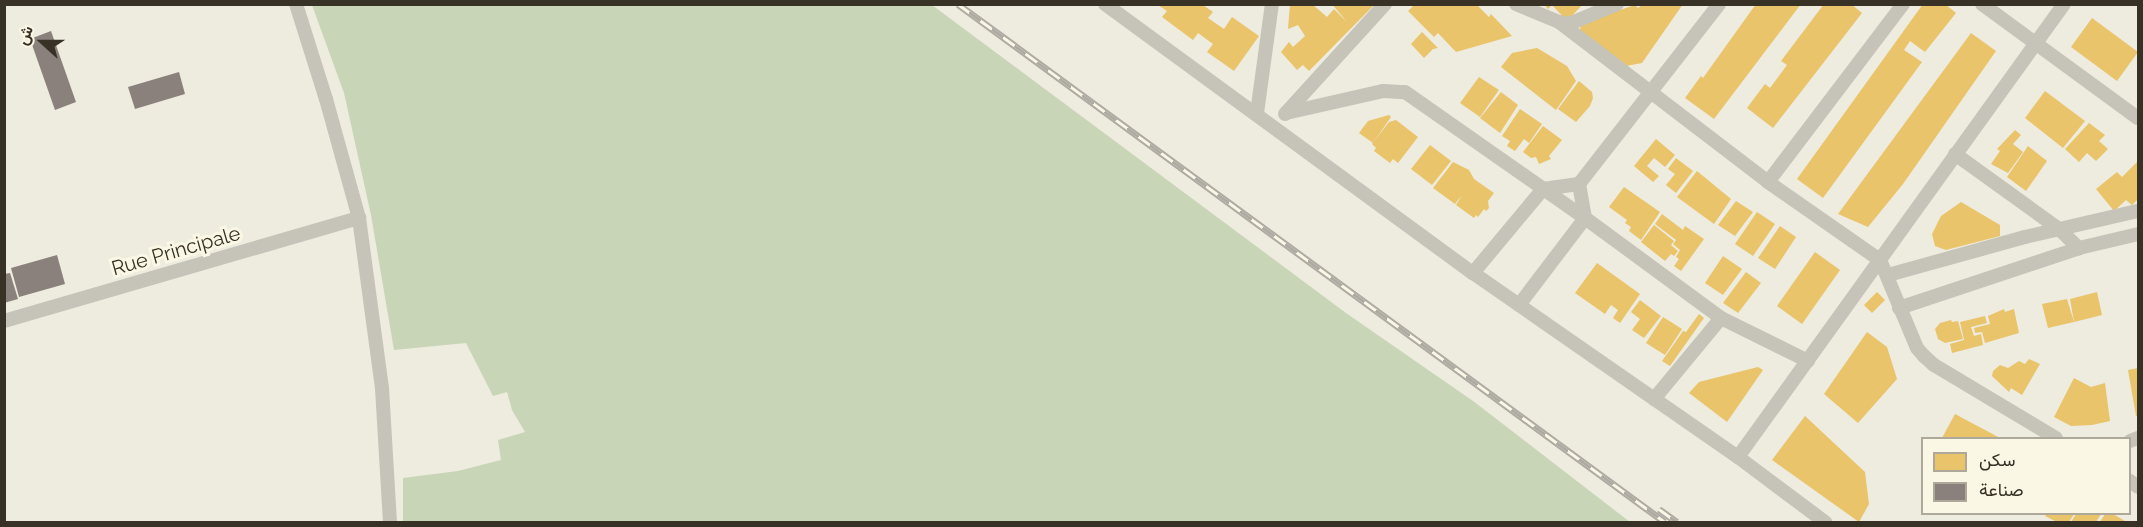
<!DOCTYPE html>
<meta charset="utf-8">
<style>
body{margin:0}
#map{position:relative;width:2143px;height:527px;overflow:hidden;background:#eeebdf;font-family:Raleway,Vazirmatn,sans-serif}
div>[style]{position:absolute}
.green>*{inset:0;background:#c8d6b7}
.homes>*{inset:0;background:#e9c46a}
.industry>*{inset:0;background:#8a817c}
.minor>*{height:14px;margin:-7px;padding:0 7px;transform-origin:7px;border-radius:7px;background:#c6c3b8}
.rail>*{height:7px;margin-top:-3.5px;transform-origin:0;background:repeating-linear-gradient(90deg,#fbf7e5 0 14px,#aeaba2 0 28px);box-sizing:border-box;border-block:2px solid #aeaba2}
span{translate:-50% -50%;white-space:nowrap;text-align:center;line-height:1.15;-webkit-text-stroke:6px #fbf7e5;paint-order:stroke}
.street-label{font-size:20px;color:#373126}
.frame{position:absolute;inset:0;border:6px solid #373126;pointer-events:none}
.legend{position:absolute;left:1921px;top:437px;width:210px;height:78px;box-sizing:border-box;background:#fbf7e5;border:2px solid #ada899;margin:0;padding:8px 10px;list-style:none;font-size:18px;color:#373126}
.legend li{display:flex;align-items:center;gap:12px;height:30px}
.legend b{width:30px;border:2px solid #ada899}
.north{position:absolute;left:12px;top:12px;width:60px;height:60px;-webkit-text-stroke:4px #fbf7e5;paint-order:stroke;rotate:291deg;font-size:16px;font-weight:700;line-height:24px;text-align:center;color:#373126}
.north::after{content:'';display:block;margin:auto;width:21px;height:27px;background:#373126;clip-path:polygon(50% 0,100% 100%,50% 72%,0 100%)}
</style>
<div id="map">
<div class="green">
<i style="clip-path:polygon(312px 5px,932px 5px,1346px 313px,1473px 401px,1630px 522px,403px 522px,403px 478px,458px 471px,501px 460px,498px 440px,525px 432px,512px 410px,507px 392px,493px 396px,466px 343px,394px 350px,371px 215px,344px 93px)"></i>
</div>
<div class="homes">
<i style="clip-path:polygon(1290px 4px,1312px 4px,1327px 17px,1334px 9px,1347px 22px,1332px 4px,1375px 4px,1309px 71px,1303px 65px,1297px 70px,1281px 52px,1289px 42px,1293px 47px,1305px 36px,1298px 25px,1288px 29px)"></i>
<i style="clip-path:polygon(1415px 4px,1476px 4px,1489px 17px,1491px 14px,1512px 36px,1456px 52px,1438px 33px,1434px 37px,1408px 11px)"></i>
<i style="clip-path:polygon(1544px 4px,1583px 4px,1567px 21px,1552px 5px,1548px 9px)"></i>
<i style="clip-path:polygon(1643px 4px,1683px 4px,1642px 63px,1626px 66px,1580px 30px,1581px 23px,1635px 5px,1638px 8px)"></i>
<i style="clip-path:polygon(1756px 4px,1801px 4px,1714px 119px,1685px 98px,1701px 76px,1703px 78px)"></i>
<i style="clip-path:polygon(1824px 4px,1851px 4px,1862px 13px,1773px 128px,1747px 108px,1765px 84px,1770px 88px,1787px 65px,1781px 61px)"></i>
<i style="clip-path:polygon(1923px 4px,1945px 4px,1956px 13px,1925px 52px,1910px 41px,1904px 50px,1922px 62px,1823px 198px,1797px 179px)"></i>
<i style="clip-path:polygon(1158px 5px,1203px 5px,1213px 12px,1208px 18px,1224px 29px,1232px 17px,1259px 36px,1234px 71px,1207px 52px,1213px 44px,1198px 33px,1193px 40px,1162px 17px,1167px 11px)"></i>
<i style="clip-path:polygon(2092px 18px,2138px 52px,2117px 81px,2071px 47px)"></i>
<i style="clip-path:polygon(1422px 32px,1438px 48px,1433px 49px,1424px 58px,1411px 44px)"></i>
<i style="clip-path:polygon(1971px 33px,1996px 51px,1903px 184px,1868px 227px,1838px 214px)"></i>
<i style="clip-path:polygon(1537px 48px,1567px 66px,1576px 81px,1556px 110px,1501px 67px,1512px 53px)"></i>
<i style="clip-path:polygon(1479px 77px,1499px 90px,1480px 117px,1460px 103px)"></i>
<i style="clip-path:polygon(1579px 81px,1592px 92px,1593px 98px,1590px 106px,1576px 122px,1558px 109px)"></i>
<i style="clip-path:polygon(2045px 91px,2085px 121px,2063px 148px,2025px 118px)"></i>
<i style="clip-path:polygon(1501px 92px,1518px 105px,1500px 133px,1480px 118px)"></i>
<i style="clip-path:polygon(1520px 109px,1542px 124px,1529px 143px,1524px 139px,1515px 151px,1507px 146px,1510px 141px,1502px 136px)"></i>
<i style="clip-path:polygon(1389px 115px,1391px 117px,1373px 143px,1359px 133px,1368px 121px)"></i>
<i style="clip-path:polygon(1396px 120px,1418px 137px,1398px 163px,1393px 159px,1390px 163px,1374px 151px,1376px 148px,1372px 144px,1389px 122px)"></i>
<i style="clip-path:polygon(2089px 123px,2105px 135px,2099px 141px,2108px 149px,2096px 161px,2087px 153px,2079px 162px,2065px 149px)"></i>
<i style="clip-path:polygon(1543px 126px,1562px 140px,1549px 156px,1551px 159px,1539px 164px,1536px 157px,1531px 158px,1523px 152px)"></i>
<i style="clip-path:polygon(2015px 130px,2021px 135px,2013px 144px,2023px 152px,2008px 173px,1991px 164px,2000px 151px,1997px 149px)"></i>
<i style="clip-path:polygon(1656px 139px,1675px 155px,1665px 167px,1654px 158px,1647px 166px,1659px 176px,1653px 182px,1634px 166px)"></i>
<i style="clip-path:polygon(1430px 145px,1451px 161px,1432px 185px,1411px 169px)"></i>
<i style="clip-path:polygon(2028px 146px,2047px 161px,2026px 191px,2007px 177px)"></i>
<i style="clip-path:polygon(1676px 158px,1693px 171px,1676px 193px,1666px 185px,1675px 174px,1668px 169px)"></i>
<i style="clip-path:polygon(2138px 161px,2138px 199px,2132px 205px,2126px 200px,2114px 211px,2096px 189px,2117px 172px,2122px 177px)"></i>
<i style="clip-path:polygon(1453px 162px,1469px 170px,1474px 179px,1494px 193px,1488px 201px,1489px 208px,1486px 211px,1484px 209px,1478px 217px,1476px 215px,1474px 218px,1456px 205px,1462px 195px,1455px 204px,1433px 188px)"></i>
<i style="clip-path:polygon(1697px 171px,1731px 199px,1714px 224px,1677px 197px)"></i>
<i style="clip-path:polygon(1624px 187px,1660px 212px,1641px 240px,1629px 231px,1631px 227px,1625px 223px,1627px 220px,1609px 207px)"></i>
<i style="clip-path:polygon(1736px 201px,1753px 212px,1735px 236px,1718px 225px)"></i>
<i style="clip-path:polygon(1961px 202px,2000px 225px,2000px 236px,1946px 250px,1935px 246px,1932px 234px,1941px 216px)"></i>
<i style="clip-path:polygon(1757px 212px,1775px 224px,1753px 256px,1735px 244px)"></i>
<i style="clip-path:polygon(1662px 214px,1683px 230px,1685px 226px,1704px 239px,1681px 271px,1674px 266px,1679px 259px,1676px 257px,1680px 250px,1673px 244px,1676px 240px,1655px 224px)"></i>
<i style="clip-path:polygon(1654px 225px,1674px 241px,1671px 245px,1678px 251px,1674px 256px,1671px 254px,1665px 261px,1641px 242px)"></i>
<i style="clip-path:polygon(1780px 226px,1796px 237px,1775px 269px,1758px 258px)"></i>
<i style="clip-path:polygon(1815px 252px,1840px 270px,1802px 324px,1777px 306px)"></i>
<i style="clip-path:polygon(1723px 256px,1742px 269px,1723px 295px,1705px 283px)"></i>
<i style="clip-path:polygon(1597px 263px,1640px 294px,1620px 323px,1613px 318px,1618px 310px,1611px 305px,1605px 314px,1575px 293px)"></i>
<i style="clip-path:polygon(1746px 272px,1761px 283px,1738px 313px,1723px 303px)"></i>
<i style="clip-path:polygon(1877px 292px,1885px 300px,1872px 313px,1864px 305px)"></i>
<i style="clip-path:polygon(2097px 292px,2102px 315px,2074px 322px,2070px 299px)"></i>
<i style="clip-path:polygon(2067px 299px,2074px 322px,2048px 328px,2042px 304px)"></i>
<i style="clip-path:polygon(1640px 300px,1661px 316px,1644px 338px,1632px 330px,1640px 319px,1631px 312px)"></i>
<i style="clip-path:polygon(2004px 309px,2005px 312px,2014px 309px,2019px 333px,1985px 343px,1982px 332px,1975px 333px,1974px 328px,1990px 324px,1988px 316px)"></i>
<i style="clip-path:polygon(1699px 314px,1704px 318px,1670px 366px,1662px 361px,1683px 331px,1686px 332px)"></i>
<i style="clip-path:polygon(1985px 316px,1987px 323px,1971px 327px,1974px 336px,1981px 334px,1983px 345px,1952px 353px,1950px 344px,1964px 340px,1960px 322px)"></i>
<i style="clip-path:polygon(1663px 317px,1682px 329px,1665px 355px,1646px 343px)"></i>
<i style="clip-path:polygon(1951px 320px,1952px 322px,1958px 321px,1963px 339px,1945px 343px,1938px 339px,1935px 329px,1940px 323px)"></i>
<i style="clip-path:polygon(1867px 332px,1887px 347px,1897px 379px,1858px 423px,1824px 394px)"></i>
<i style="clip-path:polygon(2029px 359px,2040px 364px,2022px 395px,2011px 388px,2009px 392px,1992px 376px,1993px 371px,2000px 365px,2008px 368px,2019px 361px,2025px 364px)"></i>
<i style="clip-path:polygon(1758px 367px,1763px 370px,1727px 422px,1689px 393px,1699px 382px)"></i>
<i style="clip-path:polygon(2138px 368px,2138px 416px,2136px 416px,2128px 370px)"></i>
<i style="clip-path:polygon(2074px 378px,2091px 387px,2105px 383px,2110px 421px,2092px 425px,2071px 426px,2054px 417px)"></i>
<i style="clip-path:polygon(1955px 414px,2000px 438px,1942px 438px)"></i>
<i style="clip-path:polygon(1805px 416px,1865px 472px,1869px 504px,1859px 522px,1772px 460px)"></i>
<i style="clip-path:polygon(2047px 514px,2074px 514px,2069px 522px,2057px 522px,2045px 516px)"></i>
<i style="clip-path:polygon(2076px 514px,2101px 514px,2096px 522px,2071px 522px)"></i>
<i style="clip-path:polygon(2105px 514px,2113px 514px,2125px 521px,2100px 522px)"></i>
</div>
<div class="industry">
<i style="clip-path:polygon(51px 31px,76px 102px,55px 110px,30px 39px)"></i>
<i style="clip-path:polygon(179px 72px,185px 94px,135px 109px,128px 87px)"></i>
<i style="clip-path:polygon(57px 255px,65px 284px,19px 297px,11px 268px)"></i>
<i style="clip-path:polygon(10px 273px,18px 299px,4px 303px,4px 274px)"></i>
</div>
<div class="minor">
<i style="left:296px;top:4px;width:100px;rotate:72.5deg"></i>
<i style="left:326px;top:99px;width:123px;rotate:74.5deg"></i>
<i style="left:359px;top:218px;width:172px;rotate:82.3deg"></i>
<i style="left:382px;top:388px;width:134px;rotate:86.6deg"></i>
<i style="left:1105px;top:4px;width:456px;rotate:36.2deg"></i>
<i style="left:1473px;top:273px;width:323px;rotate:34.8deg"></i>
<i style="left:1738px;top:457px;width:109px;rotate:36.8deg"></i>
<i style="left:1516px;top:4px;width:47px;rotate:22.7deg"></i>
<i style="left:1559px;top:22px;width:263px;rotate:37.4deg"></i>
<i style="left:1768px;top:182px;width:136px;rotate:34.9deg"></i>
<i style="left:1880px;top:260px;width:95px;rotate:67.2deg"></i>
<i style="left:1917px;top:348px;width:11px;rotate:49deg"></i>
<i style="left:1924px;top:356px;width:13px;rotate:42deg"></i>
<i style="left:1934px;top:365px;width:142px;rotate:30.9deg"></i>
<i style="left:1982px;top:4px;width:193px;rotate:36.2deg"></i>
<i style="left:1559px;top:22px;width:10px;rotate:11deg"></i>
<i style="left:1569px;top:24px;width:52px;rotate:-22.6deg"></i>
<i style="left:1257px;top:113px;width:110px;rotate:-82.2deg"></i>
<i style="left:1286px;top:113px;width:99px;rotate:-12.8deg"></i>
<i style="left:1383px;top:91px;width:22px;rotate:3deg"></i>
<i style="left:1405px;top:92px;width:220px;rotate:35deg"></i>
<i style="left:1585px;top:218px;width:169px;rotate:36.3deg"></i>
<i style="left:1721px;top:318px;width:97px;rotate:26.3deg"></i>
<i style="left:1285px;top:114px;width:149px;rotate:-47.7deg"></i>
<i style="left:1955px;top:154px;width:128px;rotate:35.8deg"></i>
<i style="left:2059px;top:229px;width:28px;rotate:44deg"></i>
<i style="left:1768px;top:182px;width:223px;rotate:-52.8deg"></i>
<i style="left:1473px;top:273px;width:109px;rotate:-50.2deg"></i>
<i style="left:1543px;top:189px;width:36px;rotate:-8deg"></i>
<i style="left:1579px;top:184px;width:228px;rotate:-52.1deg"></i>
<i style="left:1888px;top:275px;width:142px;rotate:-15.5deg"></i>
<i style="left:2025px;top:237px;width:116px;rotate:-13deg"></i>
<i style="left:1519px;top:305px;width:109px;rotate:-52.8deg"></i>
<i style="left:1585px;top:218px;width:35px;rotate:-100deg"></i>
<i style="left:1899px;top:308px;width:190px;rotate:-18.4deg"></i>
<i style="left:2079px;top:248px;width:61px;rotate:-13.3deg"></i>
<i style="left:4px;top:321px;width:370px;rotate:-16.2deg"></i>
<i style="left:1654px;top:399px;width:105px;rotate:-50.4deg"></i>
<i style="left:2130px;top:441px;width:9px;rotate:-21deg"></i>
<i style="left:1738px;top:457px;width:558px;rotate:-54.26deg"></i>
<i style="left:2130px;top:481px;width:10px;rotate:37deg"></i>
</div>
<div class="rail">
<i style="left:958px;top:4px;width:876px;rotate:36.23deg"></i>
<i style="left:1659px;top:509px;width:22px;rotate:36deg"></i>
</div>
<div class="street-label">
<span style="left:176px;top:251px;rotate:-16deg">Rue Principale</span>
</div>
<div class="frame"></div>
<ul class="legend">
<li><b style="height:16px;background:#e9c46a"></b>سكن</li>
<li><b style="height:16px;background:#8a817c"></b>صناعة</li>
</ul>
<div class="north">ش</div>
</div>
